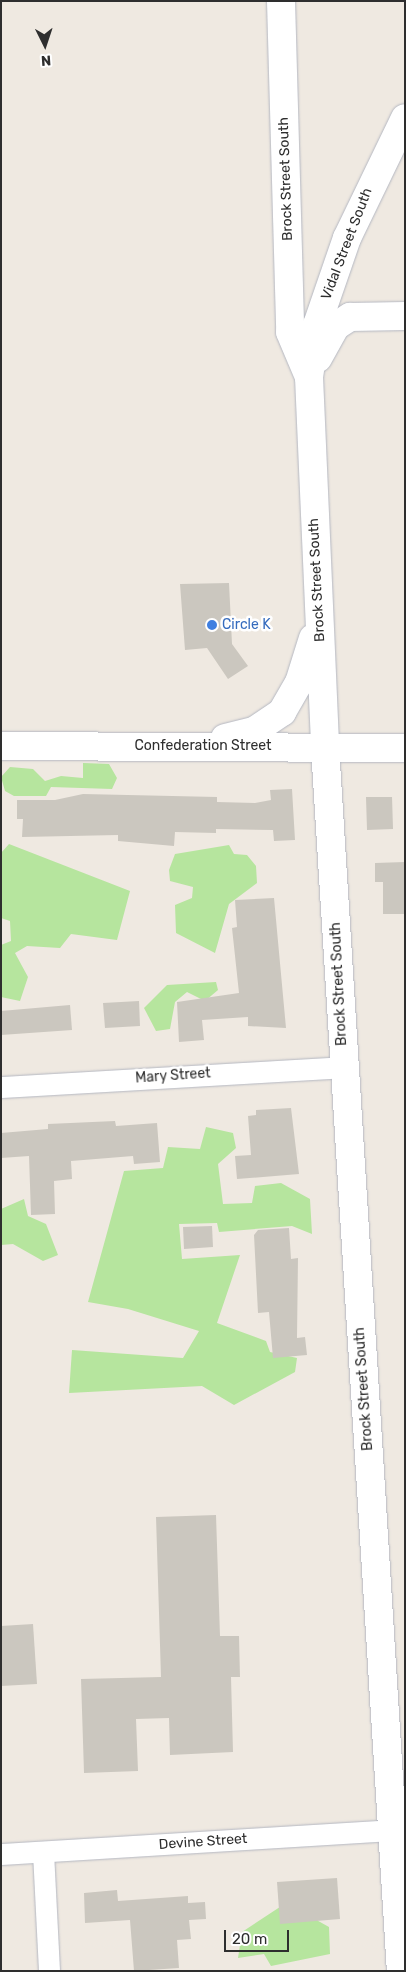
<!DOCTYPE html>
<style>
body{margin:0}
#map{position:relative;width:406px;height:1972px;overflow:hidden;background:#efe9e1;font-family:Rubik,sans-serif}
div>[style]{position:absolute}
.green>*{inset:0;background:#b6e59e}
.building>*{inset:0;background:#cbc7bf}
.roads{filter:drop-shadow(0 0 1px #b4b7c1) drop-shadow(0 0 1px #b4b7c1)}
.street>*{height:21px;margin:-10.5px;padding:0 10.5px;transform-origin:10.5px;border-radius:10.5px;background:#fff}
.secondary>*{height:28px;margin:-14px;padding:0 14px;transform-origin:14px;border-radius:14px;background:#fff}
.dots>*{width:14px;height:14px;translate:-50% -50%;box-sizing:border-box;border:2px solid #fff;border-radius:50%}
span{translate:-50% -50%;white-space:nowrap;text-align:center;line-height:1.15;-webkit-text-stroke:5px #fff;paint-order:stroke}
.street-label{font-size:14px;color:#2e2e2e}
.shop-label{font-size:14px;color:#366cbe}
.left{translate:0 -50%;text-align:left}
.frame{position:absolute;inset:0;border:2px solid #2e2e2e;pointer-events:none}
.north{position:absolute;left:20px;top:20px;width:50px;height:50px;-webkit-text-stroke:4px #fff;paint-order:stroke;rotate:176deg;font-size:14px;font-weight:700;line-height:20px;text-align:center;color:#2e2e2e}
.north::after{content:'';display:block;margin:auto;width:18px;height:22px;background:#2e2e2e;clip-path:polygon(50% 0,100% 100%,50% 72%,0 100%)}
.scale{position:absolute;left:224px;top:1930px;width:65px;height:22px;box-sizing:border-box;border:2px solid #2e2e2e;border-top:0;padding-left:6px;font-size:15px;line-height:18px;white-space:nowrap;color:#2e2e2e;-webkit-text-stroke:4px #fff;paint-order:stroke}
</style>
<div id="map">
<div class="green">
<i style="clip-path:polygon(83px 763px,109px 764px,117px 778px,112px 789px,51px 787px,46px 796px,14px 796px,5px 791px,1px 777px,10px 767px,33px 769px,45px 781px,61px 776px,83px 778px)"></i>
<i style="clip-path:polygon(9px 844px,130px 891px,117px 940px,71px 934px,60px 948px,27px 946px,15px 953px,28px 977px,20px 1001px,1px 997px,1px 945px,11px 941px,10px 921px,1px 918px,1px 853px)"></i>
<i style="clip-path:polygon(229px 845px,234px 854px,247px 855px,256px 866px,257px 883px,229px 904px,215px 953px,176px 933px,175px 905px,192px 898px,193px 887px,170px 881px,169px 870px,175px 854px)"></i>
<i style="clip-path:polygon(216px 982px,218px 990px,205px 1001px,187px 992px,175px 1002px,170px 1029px,156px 1031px,144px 1008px,167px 985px)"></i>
<i style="clip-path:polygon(206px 1127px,233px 1133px,236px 1148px,218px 1164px,223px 1204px,252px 1203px,255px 1186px,281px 1183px,310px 1199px,312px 1234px,292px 1226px,219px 1232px,217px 1223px,179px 1224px,182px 1259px,240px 1255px,217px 1323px,266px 1341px,270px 1352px,297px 1358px,295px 1372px,234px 1405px,202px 1386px,69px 1393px,72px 1350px,183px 1358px,199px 1331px,128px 1309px,88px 1302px,124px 1171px,163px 1168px,168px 1147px,200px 1149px)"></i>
<i style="clip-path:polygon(24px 1199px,28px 1216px,46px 1224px,58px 1255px,43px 1261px,13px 1244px,1px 1245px,1px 1209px)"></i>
<i style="clip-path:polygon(286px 1903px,329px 1927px,330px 1954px,271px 1966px,264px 1954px,238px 1958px,242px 1932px)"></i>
</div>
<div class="building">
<i style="clip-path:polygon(229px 583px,232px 644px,248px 666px,228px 679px,207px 648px,185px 650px,180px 584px)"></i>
<i style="clip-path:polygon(292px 789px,295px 840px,274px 841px,273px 830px,216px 829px,216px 833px,175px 832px,174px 846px,118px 841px,118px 835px,22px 837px,23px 819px,17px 819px,17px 800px,55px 800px,83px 794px,217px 797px,217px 802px,255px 803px,271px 800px,270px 790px)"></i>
<i style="clip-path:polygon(366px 797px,392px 797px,393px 829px,367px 830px)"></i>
<i style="clip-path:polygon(405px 862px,405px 914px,383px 914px,383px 882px,375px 882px,375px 863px)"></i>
<i style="clip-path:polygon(274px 898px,286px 1028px,248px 1026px,248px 1017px,202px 1020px,204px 1040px,179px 1042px,177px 1002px,239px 993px,232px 928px,237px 927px,235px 900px)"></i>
<i style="clip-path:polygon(139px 1001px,140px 1026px,105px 1028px,103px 1003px)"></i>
<i style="clip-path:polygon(70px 1005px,72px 1030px,1px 1035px,1px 1011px)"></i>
<i style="clip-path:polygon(291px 1108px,299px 1174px,237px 1179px,235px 1156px,251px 1155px,248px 1116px,256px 1115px,256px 1110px)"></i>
<i style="clip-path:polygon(115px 1121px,116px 1126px,157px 1123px,160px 1162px,134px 1164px,133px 1156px,71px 1161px,72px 1179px,54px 1181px,55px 1214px,31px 1215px,29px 1156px,1px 1158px,1px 1133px,48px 1129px,48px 1124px)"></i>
<i style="clip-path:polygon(212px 1226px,213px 1247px,184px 1249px,183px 1227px)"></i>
<i style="clip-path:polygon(289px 1228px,291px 1259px,298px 1258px,297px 1338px,305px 1337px,307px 1355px,273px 1358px,269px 1312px,258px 1313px,254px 1235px,258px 1230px)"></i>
<i style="clip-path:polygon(216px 1515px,220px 1636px,239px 1636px,240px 1677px,231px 1677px,233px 1752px,170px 1755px,169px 1718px,136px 1719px,138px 1771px,84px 1773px,81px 1679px,161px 1677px,156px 1517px)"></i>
<i style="clip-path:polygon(33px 1624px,37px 1684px,1px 1686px,1px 1626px)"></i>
<i style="clip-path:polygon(337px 1878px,340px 1919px,280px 1924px,277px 1882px)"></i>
<i style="clip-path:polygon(117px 1890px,118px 1901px,188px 1896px,188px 1903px,205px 1902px,206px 1919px,189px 1920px,191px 1939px,177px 1940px,179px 1968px,134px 1971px,130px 1920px,85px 1923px,84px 1893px)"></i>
</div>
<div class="roads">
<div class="street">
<i style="left:1px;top:1087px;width:344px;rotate:-3.3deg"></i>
<i style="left:43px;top:1852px;width:119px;rotate:87.1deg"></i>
<i style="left:1px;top:1854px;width:405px;rotate:-3.5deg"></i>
</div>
<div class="secondary">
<i style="left:281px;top:1px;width:331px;rotate:88.4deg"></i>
<i style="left:290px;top:332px;width:49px;rotate:67.1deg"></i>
<i style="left:309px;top:377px;width:370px;rotate:87.5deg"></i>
<i style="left:325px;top:747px;width:1226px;rotate:86.45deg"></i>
<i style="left:318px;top:358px;width:37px;rotate:-61deg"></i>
<i style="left:336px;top:326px;width:17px;rotate:-33deg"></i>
<i style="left:350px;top:317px;width:55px;rotate:-1deg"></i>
<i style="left:309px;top:377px;width:53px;rotate:-81.3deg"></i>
<i style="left:317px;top:325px;width:92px;rotate:-71deg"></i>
<i style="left:347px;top:238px;width:133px;rotate:-64.2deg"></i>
<i style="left:225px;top:738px;width:30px;rotate:-14deg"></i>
<i style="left:254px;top:731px;width:34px;rotate:-34deg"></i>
<i style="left:282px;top:712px;width:34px;rotate:-60deg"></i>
<i style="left:299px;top:683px;width:47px;rotate:-72.7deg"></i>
<i style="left:1px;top:746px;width:404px;rotate:0.3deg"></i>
</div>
</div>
<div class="dots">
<i style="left:212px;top:625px;background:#3f7fe0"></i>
</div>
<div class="street-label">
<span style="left:286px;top:179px;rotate:-92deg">Brock Street South</span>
<span style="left:347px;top:244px;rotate:-69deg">Vidal Street South</span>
<span style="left:317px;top:580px;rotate:-93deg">Brock Street South</span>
<span style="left:203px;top:746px">Confederation Street</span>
<span style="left:339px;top:984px;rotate:-93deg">Brock Street South</span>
<span style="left:173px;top:1076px;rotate:-4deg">Mary Street</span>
<span style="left:364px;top:1389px;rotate:-94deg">Brock Street South</span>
<span style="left:203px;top:1842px;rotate:-4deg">Devine Street</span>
</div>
<div class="shop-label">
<span class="left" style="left:222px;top:625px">Circle K</span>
</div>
<div class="frame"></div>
<div class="north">N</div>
<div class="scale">20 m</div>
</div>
